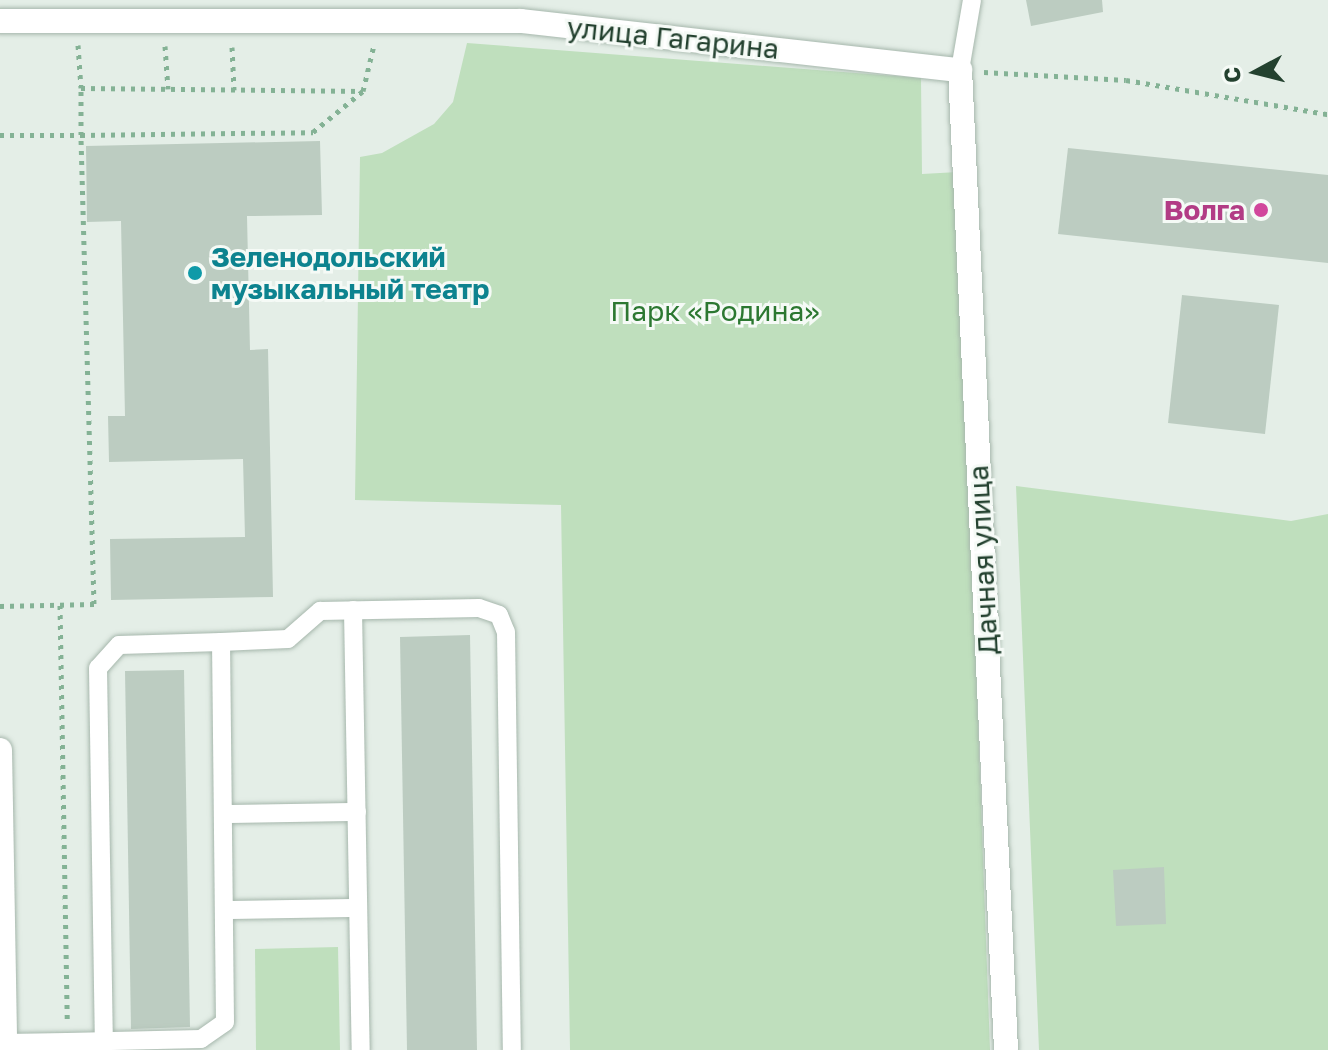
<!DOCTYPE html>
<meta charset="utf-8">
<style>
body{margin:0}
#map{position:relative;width:1328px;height:1050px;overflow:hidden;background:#e4eee7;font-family:"Golos Text",sans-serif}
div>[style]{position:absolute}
.green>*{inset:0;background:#bfdfbd}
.building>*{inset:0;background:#bcccc1}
.path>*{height:5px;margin-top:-2.5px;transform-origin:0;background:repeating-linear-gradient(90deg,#84b295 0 4px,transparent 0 10px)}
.roads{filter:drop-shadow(0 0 2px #a6b7ac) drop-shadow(0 0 2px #a6b7ac)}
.lane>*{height:18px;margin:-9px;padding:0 9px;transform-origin:9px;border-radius:9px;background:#fff}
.street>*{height:24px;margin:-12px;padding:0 12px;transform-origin:12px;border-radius:12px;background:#fff}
.dots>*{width:22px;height:22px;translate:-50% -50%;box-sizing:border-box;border:4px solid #f5faf6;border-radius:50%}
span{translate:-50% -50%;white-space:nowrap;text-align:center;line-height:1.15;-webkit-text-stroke:6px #f5faf6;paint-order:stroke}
.street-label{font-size:28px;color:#23412f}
.hotel-label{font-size:28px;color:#b23c85;font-weight:700}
.right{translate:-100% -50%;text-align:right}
.culture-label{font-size:28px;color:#0d838f;font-weight:700}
.left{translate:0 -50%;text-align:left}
.park-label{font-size:28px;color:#2c7831}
.north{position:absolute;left:1216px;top:32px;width:80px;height:80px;-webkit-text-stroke:6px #f5faf6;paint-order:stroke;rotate:263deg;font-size:22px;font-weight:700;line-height:32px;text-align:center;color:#23412f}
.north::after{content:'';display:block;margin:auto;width:28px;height:36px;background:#23412f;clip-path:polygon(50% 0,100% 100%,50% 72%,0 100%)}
</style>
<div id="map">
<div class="green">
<i style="clip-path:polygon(467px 43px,921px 78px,922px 174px,958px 172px,990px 1050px,570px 1050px,561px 505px,355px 500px,360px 157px,382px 153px,434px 124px,453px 102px)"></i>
<i style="clip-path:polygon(1016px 486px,1291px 521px,1328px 514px,1328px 1050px,1039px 1050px)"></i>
<i style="clip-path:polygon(338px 947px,340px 1050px,256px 1050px,255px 949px)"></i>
</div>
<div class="building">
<i style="clip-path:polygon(1026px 0,1102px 0,1103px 12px,1031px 26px)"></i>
<i style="clip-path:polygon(320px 141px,322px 215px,247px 216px,250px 350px,268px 349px,273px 597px,111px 600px,110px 539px,245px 537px,243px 459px,109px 462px,108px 416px,125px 416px,121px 221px,87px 222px,86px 146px)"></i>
<i style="clip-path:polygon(1068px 148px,1328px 175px,1328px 263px,1058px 234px)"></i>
<i style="clip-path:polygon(1182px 295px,1279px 305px,1265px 434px,1168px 423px)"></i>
<i style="clip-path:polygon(470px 635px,477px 1050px,407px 1050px,400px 637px)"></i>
<i style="clip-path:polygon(184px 670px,190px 1027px,131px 1029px,125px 671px)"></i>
<i style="clip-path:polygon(1164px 867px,1166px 924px,1116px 926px,1113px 870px)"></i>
</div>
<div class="path">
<i style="left:78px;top:45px;width:43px;rotate:86deg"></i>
<i style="left:165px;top:46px;width:43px;rotate:86deg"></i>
<i style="left:232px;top:47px;width:43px;rotate:87.3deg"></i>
<i style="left:984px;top:72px;width:142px;rotate:3.2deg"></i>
<i style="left:1126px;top:80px;width:205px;rotate:9.6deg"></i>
<i style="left:0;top:135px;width:81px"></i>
<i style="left:81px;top:135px;width:47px;rotate:-90deg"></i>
<i style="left:81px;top:88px;width:282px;rotate:0.6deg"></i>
<i style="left:363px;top:91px;width:47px;rotate:-76.6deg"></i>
<i style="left:60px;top:605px;width:416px;rotate:89deg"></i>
<i style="left:0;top:606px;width:94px;rotate:-1.2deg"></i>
<i style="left:94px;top:604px;width:469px;rotate:-91.6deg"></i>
<i style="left:81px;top:135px;width:232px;rotate:-0.7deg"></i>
<i style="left:313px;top:132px;width:65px;rotate:-39.4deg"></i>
</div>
<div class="roads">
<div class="lane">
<i style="left:960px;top:70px;width:71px;rotate:-80.3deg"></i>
<i style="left:353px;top:610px;width:440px;rotate:89deg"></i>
<i style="left:221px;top:642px;width:67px;rotate:-2.6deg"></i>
<i style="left:288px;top:639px;width:43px;rotate:-41.2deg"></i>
<i style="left:320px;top:611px;width:159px;rotate:-1.1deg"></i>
<i style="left:479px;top:608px;width:21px;rotate:19deg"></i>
<i style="left:499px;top:615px;width:18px;rotate:68deg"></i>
<i style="left:506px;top:632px;width:418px;rotate:89.2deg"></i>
<i style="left:224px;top:814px;width:133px;rotate:-0.9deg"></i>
<i style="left:225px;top:910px;width:133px;rotate:-0.9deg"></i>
<i style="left:5px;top:1043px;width:62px;rotate:-0.9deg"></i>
<i style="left:67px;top:1042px;width:134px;rotate:-1.3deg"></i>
<i style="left:201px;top:1039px;width:29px;rotate:-35deg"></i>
<i style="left:225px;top:1022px;width:380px;rotate:-90.6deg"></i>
<i style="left:221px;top:642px;width:102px;rotate:178.3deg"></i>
<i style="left:119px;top:645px;width:31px;rotate:132deg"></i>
<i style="left:98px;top:668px;width:373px;rotate:89.1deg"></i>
</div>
<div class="street">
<i style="left:0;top:21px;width:521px"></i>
<i style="left:521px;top:21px;width:442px;rotate:6.4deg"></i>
<i style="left:960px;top:70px;width:981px;rotate:87.31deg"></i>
<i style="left:0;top:750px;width:300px;rotate:89deg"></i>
</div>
</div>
<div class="dots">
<i style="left:1261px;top:210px;background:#d1479c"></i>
<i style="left:195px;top:273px;background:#0f9aa8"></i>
</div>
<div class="street-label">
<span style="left:673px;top:38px;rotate:6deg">улица Гагарина</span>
<span style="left:983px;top:560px;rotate:-93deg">Дачная улица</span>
</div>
<div class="hotel-label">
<span class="right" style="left:1245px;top:210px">Волга</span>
</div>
<div class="culture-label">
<span class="left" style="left:211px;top:273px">Зеленодольский<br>музыкальный театр</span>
</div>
<div class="park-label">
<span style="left:715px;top:311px">Парк «Родина»</span>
</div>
<div class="north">С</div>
</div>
